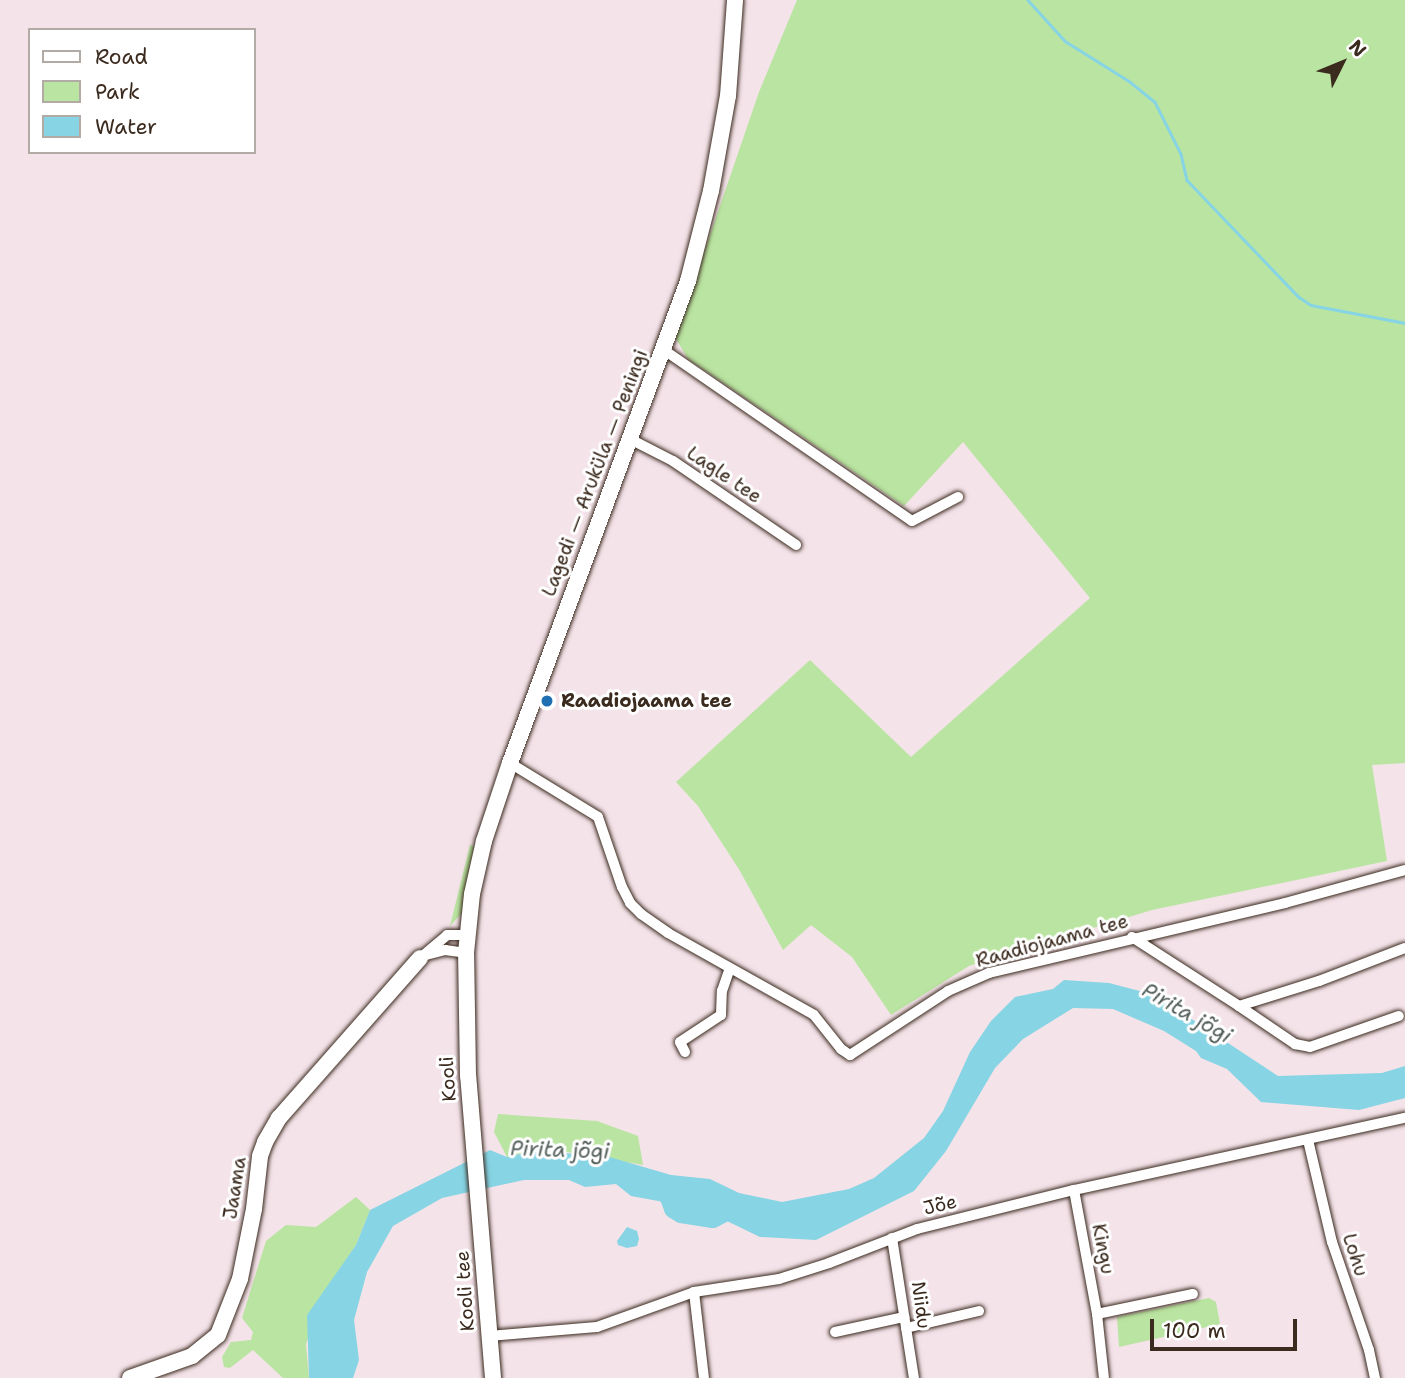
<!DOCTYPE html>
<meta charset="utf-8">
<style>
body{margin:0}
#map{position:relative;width:1405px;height:1378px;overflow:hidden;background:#f4e3e9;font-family:"Shantell Sans",sans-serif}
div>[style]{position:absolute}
.green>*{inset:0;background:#bae4a1}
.water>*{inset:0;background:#86d4e4}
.stream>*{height:2.5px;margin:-1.25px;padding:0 1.25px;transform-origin:1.25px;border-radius:1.25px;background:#86d4e4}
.river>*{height:18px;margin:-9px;padding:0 9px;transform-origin:9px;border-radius:9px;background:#86d4e4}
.roads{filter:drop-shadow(0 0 2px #3b2a1e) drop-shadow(0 0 2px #3b2a1e)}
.street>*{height:10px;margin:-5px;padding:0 5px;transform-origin:5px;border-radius:5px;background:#fff}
.secondary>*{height:16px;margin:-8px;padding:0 8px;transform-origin:8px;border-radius:8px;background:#fff}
.dots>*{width:19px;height:19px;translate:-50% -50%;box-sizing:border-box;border:4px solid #fff;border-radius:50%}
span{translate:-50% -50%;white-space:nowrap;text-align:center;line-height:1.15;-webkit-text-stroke:6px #fff;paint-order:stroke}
.street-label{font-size:19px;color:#3b2a1e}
.poi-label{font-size:19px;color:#3b2a1e;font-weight:700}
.left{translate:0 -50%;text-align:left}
.water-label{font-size:21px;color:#525d59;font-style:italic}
.legend{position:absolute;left:28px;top:28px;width:228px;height:126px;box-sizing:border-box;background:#fff;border:2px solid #b1aaa5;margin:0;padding:9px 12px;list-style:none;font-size:21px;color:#3b2a1e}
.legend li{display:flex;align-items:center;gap:14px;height:35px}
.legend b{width:35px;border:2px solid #b1aaa5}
.north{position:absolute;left:1307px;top:28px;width:70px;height:70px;-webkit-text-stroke:5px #fff;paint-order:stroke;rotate:47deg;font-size:19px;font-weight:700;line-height:28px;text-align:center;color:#3b2a1e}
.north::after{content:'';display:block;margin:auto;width:24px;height:32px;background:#3b2a1e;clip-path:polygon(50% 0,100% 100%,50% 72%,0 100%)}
.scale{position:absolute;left:1150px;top:1319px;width:147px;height:32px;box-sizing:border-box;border:4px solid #3b2a1e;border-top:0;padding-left:9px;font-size:21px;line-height:24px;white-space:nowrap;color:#3b2a1e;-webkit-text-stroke:5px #fff;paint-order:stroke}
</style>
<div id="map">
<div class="green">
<i style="clip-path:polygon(797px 0,1405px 0,1405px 763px,1372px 765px,1387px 861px,1152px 910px,969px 966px,891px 1015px,852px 957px,811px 925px,783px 950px,740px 871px,698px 806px,676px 782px,810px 660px,911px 757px,1090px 598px,963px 442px,904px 506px,688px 359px,675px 337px,759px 92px)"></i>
<i style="clip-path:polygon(470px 845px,474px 846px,463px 912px,450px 926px)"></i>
<i style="clip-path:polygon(498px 1114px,597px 1121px,638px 1136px,643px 1165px,567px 1152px,534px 1151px,507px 1157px,494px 1132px)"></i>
<i style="clip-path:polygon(356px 1197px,370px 1210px,356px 1245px,324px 1294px,306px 1344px,309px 1378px,283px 1378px,253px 1350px,230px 1368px,224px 1367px,222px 1357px,231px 1342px,251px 1340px,253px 1332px,242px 1318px,266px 1241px,286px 1225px,316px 1227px)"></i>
<i style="clip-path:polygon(1209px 1298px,1216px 1302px,1220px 1324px,1119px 1347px,1117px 1317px)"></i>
</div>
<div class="water">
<i style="clip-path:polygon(1064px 980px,1109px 983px,1155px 995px,1278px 1076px,1382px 1073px,1405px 1066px,1405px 1098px,1359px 1110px,1261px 1102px,1227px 1069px,1201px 1058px,1196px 1051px,1164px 1031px,1113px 1009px,1073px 1008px,1023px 1039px,995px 1068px,946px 1151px,914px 1191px,816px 1240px,760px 1237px,702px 1209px,631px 1196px,616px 1184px,585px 1187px,569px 1180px,524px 1180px,442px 1198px,393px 1226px,367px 1272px,354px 1320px,359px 1360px,353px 1378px,309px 1378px,307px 1315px,356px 1245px,370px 1210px,490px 1150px,507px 1157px,534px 1151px,606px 1156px,671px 1175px,710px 1179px,739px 1193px,782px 1202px,849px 1189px,874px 1178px,924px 1138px,943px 1111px,970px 1052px,991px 1021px,1015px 997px,1053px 989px)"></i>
<i style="clip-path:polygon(627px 1227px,637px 1231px,639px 1239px,637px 1246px,627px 1248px,618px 1245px,617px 1241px)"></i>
</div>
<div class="stream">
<i style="left:1028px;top:0;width:55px;rotate:47.9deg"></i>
<i style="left:1065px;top:41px;width:75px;rotate:32deg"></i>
<i style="left:1129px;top:81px;width:33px;rotate:39deg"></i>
<i style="left:1155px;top:102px;width:58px;rotate:63.4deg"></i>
<i style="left:1181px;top:154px;width:27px;rotate:77deg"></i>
<i style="left:1187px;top:180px;width:162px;rotate:46.3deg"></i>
<i style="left:1299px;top:297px;width:14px;rotate:34deg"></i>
<i style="left:1311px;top:305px;width:96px;rotate:10.8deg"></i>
</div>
<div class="river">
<i style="left:664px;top:1185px;width:26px;rotate:69deg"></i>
<i style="left:673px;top:1209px;width:9px;rotate:32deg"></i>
<i style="left:681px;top:1214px;width:32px;rotate:9deg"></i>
<i style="left:713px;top:1219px;width:29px;rotate:-27deg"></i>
</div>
<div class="roads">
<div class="street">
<i style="left:664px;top:350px;width:301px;rotate:34.6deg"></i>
<i style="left:912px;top:521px;width:52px;rotate:-27.6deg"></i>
<i style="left:630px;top:439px;width:48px;rotate:27.1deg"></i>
<i style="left:673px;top:461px;width:149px;rotate:34.3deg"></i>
<i style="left:510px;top:763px;width:103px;rotate:31.5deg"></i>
<i style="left:598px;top:817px;width:74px;rotate:71.1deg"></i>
<i style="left:622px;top:887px;width:18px;rotate:63deg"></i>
<i style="left:630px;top:903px;width:16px;rotate:45deg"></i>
<i style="left:641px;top:914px;width:33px;rotate:35deg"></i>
<i style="left:668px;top:933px;width:167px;rotate:29.3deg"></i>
<i style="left:814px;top:1015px;width:43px;rotate:51.5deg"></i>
<i style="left:841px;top:1049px;width:11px;rotate:34deg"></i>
<i style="left:850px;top:1055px;width:117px;rotate:-33.1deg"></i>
<i style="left:948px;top:991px;width:45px;rotate:-23.7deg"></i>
<i style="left:989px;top:973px;width:304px;rotate:-13.3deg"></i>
<i style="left:1285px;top:903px;width:124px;rotate:-15.4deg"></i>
<i style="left:1132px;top:937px;width:127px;rotate:32.8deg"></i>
<i style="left:1239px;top:1006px;width:84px;rotate:-17.4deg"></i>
<i style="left:1319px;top:981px;width:92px;rotate:-21deg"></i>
<i style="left:426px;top:955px;width:20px;rotate:-15deg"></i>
<i style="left:445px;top:950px;width:21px;rotate:8deg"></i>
<i style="left:420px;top:958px;width:35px;rotate:-40deg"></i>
<i style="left:447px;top:935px;width:21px"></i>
<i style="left:1239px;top:1006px;width:68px;rotate:34.2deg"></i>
<i style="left:1295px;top:1044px;width:15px;rotate:11deg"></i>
<i style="left:1310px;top:1047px;width:94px;rotate:-19.2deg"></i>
<i style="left:685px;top:1052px;width:11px;rotate:-117deg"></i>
<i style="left:680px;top:1042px;width:49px;rotate:-33.4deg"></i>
<i style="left:721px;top:1015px;width:24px;rotate:-88deg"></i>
<i style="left:722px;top:991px;width:24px;rotate:-71deg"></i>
<i style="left:1308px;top:1140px;width:105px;rotate:76.8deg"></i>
<i style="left:1332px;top:1242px;width:114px;rotate:71.1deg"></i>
<i style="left:1369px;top:1350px;width:29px;rotate:78deg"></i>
<i style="left:1074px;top:1190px;width:126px;rotate:79.5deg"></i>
<i style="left:1097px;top:1314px;width:64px;rotate:83.8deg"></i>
<i style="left:892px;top:1238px;width:142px;rotate:81.1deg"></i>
<i style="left:694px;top:1292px;width:87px;rotate:83.4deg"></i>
<i style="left:1097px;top:1314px;width:98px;rotate:-11.8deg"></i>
<i style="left:906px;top:1328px;width:75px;rotate:-13.1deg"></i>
<i style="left:835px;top:1332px;width:71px;rotate:-12.3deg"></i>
<i style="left:489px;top:1336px;width:108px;rotate:-4.8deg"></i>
<i style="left:597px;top:1327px;width:103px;rotate:-19.8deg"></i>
<i style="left:694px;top:1292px;width:86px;rotate:-8.7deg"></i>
<i style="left:779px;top:1279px;width:52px;rotate:-17.7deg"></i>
<i style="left:829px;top:1263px;width:94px;rotate:-21.1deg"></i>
<i style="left:917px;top:1229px;width:162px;rotate:-14deg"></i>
<i style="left:1074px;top:1190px;width:339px;rotate:-12.3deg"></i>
</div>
<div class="secondary">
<i style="left:130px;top:1378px;width:66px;rotate:-19.5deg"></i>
<i style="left:192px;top:1356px;width:33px;rotate:-39deg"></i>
<i style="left:218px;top:1335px;width:60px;rotate:-68.6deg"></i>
<i style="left:240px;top:1279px;width:71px;rotate:-78.7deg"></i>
<i style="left:254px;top:1209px;width:53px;rotate:-83.5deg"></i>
<i style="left:260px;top:1156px;width:15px;rotate:-70deg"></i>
<i style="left:265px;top:1142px;width:28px;rotate:-60deg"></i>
<i style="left:279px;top:1118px;width:213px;rotate:-48.6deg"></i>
<i style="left:493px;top:1378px;width:303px;rotate:-94.7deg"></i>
<i style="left:468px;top:1076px;width:123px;rotate:-90.9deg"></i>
<i style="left:466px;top:953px;width:59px;rotate:-84.2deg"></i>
<i style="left:472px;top:894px;width:54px;rotate:-77.2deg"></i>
<i style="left:484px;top:841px;width:82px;rotate:-71.6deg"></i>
<i style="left:510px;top:763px;width:514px;rotate:-69.73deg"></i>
<i style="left:688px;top:281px;width:93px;rotate:-75.7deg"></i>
<i style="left:711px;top:191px;width:97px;rotate:-79.9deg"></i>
<i style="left:728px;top:96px;width:96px;rotate:-85.8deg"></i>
</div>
</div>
<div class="dots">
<i style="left:547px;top:701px;background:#1f6fb2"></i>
</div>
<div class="street-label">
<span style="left:595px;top:473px;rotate:-69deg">Lagedi — Aruküla — Peningi</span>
<span style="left:724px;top:475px;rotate:34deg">Lagle tee</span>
<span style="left:1052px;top:941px;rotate:-15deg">Raadiojaama tee</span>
<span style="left:448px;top:1079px;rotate:-94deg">Kooli</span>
<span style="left:235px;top:1188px;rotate:-81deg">Jaama</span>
<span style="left:940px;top:1205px;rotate:-13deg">Jõe</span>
<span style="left:1103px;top:1249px;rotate:79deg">Kingu</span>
<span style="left:1355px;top:1255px;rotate:72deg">Lohu</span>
<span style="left:465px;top:1291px;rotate:-94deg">Kooli tee</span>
<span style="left:921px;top:1305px;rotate:82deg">Niidu</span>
</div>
<div class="poi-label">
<span class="left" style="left:561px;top:701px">Raadiojaama tee</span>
</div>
<div class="water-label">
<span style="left:1187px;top:1013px;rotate:30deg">Pirita jõgi</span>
<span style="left:560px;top:1150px;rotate:2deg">Pirita jõgi</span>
</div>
<ul class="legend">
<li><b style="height:9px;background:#fff"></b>Road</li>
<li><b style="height:19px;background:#bae4a1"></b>Park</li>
<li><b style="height:19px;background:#86d4e4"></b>Water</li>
</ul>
<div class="north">N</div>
<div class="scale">100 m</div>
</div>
